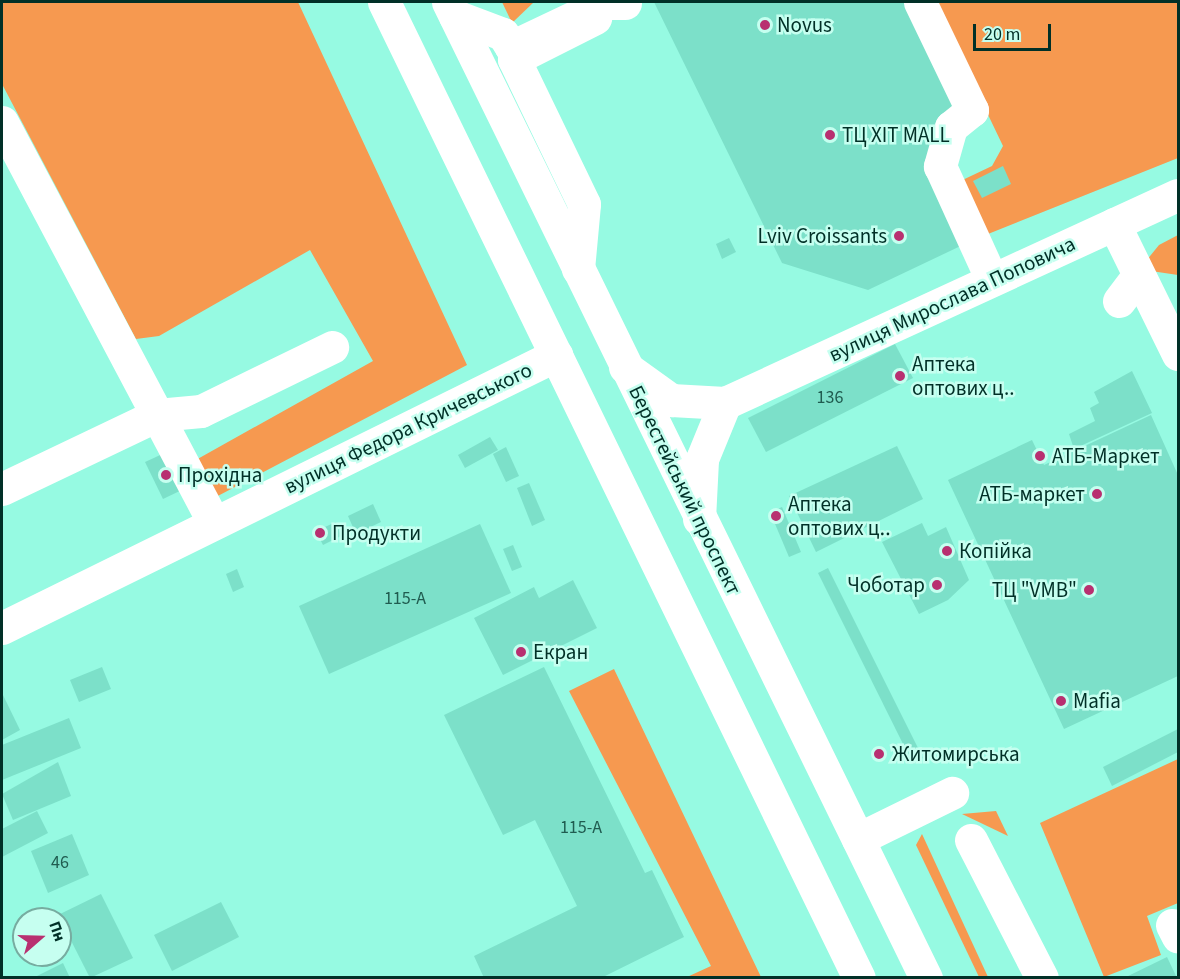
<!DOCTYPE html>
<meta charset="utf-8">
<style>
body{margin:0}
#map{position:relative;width:1180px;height:979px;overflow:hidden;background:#96fae2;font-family:"Source Sans 3",sans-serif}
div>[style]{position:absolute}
.green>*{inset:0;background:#f69950}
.building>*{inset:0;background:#7ce0c9}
.minor>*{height:33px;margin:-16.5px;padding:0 16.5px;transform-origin:16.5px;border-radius:16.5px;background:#fff}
.major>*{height:33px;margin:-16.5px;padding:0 16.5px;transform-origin:16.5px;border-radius:16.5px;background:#fff}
.dots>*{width:16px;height:16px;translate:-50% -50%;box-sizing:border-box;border:3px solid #c6fff0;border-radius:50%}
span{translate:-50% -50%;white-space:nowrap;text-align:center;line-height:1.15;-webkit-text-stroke:5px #c6fff0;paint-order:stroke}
.number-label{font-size:18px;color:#205c50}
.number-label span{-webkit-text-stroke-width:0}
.poi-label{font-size:21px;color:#013027}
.left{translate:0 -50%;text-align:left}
.right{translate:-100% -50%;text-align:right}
.street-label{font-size:21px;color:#013027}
.frame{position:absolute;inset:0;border:3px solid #013027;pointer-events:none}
.north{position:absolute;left:12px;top:907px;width:60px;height:60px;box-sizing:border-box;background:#c6fff0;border:2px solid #77aca0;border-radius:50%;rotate:70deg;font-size:16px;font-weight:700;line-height:24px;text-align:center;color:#013027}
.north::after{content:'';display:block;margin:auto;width:21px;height:27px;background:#b83070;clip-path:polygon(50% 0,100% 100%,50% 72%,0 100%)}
.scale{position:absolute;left:973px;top:24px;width:78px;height:27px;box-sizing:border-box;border:3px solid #013027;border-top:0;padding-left:8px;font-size:18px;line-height:21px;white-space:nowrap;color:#013027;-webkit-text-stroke:4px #c6fff0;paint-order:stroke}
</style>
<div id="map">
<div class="green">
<i style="clip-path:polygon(2px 2px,298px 2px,467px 365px,212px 499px,194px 461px,373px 361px,310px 250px,159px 336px,136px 339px,2px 84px)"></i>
<i style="clip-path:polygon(502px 2px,534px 2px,512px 23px)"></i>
<i style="clip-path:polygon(934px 2px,1178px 2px,1178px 158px,978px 238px,952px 185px,992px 166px,1003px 146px)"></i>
<i style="clip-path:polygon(1178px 235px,1178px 275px,1151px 271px,1146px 261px,1159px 245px)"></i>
<i style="clip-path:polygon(614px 669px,761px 977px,687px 977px,711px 966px,569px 691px)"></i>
<i style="clip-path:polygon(1178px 759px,1178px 903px,1147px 916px,1161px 955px,1104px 977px,1040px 823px)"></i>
<i style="clip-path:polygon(996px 811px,1008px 836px,962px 814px)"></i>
<i style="clip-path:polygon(922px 834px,988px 977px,979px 977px,916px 845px)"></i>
</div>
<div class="building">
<i style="clip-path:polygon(654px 2px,909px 2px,959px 106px,943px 120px,969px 242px,868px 290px,782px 263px)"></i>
<i style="clip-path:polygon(1003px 166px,1011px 184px,982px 198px,973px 181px)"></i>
<i style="clip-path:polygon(729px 238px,736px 252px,722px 259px,716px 244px)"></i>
<i style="clip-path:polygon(895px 344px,913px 378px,766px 452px,748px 418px)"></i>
<i style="clip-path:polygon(1132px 371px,1152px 413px,1074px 449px,1069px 434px,1095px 421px,1090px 408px,1099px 403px,1094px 392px)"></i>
<i style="clip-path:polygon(1151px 415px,1178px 475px,1178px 676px,1064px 729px,948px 480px,1032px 440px,1044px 465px)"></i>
<i style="clip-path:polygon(490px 437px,498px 450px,465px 468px,458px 455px)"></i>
<i style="clip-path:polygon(897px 446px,923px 499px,816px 552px,789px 496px)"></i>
<i style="clip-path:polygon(506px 447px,519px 476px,506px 482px,493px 454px)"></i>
<i style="clip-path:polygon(169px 451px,186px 488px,163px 499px,145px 462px)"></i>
<i style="clip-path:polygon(529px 483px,545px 520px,532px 526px,517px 488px)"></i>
<i style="clip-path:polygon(373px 504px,381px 522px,356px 534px,348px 516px)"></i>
<i style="clip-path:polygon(782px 507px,801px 552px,789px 557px,770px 512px)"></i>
<i style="clip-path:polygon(336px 522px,341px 536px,323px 545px,316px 531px)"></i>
<i style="clip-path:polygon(922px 523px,928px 536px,946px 527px,969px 580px,948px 600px,919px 614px,882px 542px)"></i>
<i style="clip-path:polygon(480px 524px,511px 593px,329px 674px,299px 606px)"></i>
<i style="clip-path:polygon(513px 545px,522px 567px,512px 571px,503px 549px)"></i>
<i style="clip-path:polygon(828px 568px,923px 758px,913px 764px,818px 573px)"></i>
<i style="clip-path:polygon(237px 569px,244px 587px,233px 592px,226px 574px)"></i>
<i style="clip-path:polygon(573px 580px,597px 628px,503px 675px,474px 618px,534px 587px,539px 598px)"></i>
<i style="clip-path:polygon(102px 667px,111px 689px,79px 702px,70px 680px)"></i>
<i style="clip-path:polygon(544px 667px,645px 873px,652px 870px,684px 937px,601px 978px,484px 978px,474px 956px,577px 906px,535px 820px,503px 835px,444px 715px)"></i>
<i style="clip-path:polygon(2px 693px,20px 730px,2px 740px)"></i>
<i style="clip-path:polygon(69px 718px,81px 748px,2px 780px,2px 745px)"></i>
<i style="clip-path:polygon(1178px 729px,1178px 752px,1112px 786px,1103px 767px)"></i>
<i style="clip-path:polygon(58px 762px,71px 796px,13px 820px,2px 794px)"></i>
<i style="clip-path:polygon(37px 811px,48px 833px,2px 857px,2px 829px)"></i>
<i style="clip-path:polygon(72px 834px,89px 875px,48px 893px,31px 851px)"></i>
<i style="clip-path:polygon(101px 894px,133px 958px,90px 978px,58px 915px)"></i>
<i style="clip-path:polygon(221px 902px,239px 937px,172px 971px,154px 935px)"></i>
<i style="clip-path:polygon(1167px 957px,1177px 978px,1124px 978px)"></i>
<i style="clip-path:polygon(63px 963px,70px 978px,33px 978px)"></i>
</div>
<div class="minor">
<i style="left:920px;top:2px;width:120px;rotate:64.3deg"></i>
<i style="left:972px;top:110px;width:27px;rotate:141deg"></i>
<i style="left:951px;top:127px;width:41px;rotate:105.8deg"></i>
<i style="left:940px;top:166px;width:125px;rotate:65.5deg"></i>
<i style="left:455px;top:16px;width:51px;rotate:20.6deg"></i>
<i style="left:503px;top:34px;width:15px;rotate:58deg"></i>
<i style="left:511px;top:47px;width:103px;rotate:-25.3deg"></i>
<i style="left:604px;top:3px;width:21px"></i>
<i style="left:2px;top:122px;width:331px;rotate:62.1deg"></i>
<i style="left:157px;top:415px;width:172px;rotate:154.5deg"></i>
<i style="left:1114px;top:224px;width:145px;rotate:63.8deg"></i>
<i style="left:578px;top:269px;width:65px;rotate:-84.7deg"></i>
<i style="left:584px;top:204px;width:161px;rotate:-115.8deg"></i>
<i style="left:514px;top:59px;width:91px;rotate:-26.8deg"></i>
<i style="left:1119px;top:301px;width:31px;rotate:-53deg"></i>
<i style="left:625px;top:367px;width:57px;rotate:35.7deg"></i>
<i style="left:671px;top:400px;width:54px;rotate:3.2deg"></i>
<i style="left:725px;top:403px;width:498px;rotate:-24.7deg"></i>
<i style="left:699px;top:519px;width:60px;rotate:-87.1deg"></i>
<i style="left:702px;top:459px;width:61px;rotate:-67.7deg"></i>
<i style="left:214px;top:523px;width:122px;rotate:-117.8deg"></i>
<i style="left:157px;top:415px;width:44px;rotate:-5.2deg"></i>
<i style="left:201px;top:411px;width:146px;rotate:-26deg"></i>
<i style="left:2px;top:628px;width:618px;rotate:-26.23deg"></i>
<i style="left:858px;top:839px;width:105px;rotate:-26.1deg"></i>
<i style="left:971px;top:840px;width:155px;rotate:62.8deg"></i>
<i style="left:1172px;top:925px;width:13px;rotate:63deg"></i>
</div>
<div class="major">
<i style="left:384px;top:2px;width:1085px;rotate:64.05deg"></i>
<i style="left:448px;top:2px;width:1087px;rotate:63.91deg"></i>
</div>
<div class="dots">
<i style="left:765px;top:25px;background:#b83070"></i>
<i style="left:830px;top:135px;background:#b83070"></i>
<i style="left:899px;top:236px;background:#b83070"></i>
<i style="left:900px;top:376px;background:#b83070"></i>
<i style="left:1040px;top:456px;background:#b83070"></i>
<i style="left:166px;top:475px;background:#b83070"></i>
<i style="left:1097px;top:494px;background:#b83070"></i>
<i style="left:776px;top:516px;background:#b83070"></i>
<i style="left:320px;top:533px;background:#b83070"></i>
<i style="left:947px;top:551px;background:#b83070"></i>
<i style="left:937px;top:585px;background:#b83070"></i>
<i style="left:1089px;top:590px;background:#b83070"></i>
<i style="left:521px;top:652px;background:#b83070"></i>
<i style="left:1061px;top:701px;background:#b83070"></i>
<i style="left:879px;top:754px;background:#b83070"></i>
</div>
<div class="number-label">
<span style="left:830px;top:398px">136</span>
<span style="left:405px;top:599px">115-А</span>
<span style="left:581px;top:828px">115-А</span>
<span style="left:60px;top:863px">46</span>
</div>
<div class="poi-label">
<span class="left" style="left:777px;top:25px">Novus</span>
<span class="left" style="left:842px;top:135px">ТЦ ХІТ MALL</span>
<span class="right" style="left:887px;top:236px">Lviv Croissants</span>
<span class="left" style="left:912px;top:376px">Аптека<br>оптових ц..</span>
<span class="left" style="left:1052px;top:456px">АТБ-Маркет</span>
<span class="left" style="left:178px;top:475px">Прохідна</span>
<span class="right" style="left:1085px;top:494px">АТБ-маркет</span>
<span class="left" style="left:788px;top:516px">Аптека<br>оптових ц‥</span>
<span class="left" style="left:332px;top:533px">Продукти</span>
<span class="left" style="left:959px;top:551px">Копійка</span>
<span class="right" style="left:925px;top:585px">Чоботар</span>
<span class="right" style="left:1077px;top:590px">ТЦ "VMB"</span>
<span class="left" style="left:533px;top:652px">Екран</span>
<span class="left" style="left:1073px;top:701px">Mafia</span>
<span class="left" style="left:892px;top:754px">Житомирська</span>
</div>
<div class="street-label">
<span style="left:952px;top:299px;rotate:-25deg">вулиця Мирослава Поповича</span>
<span style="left:408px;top:428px;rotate:-26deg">вулиця Федора Кричевського</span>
<span style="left:685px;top:490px;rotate:64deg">Берестейський проспект</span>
</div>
<div class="frame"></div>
<div class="north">Пн</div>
<div class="scale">20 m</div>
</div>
